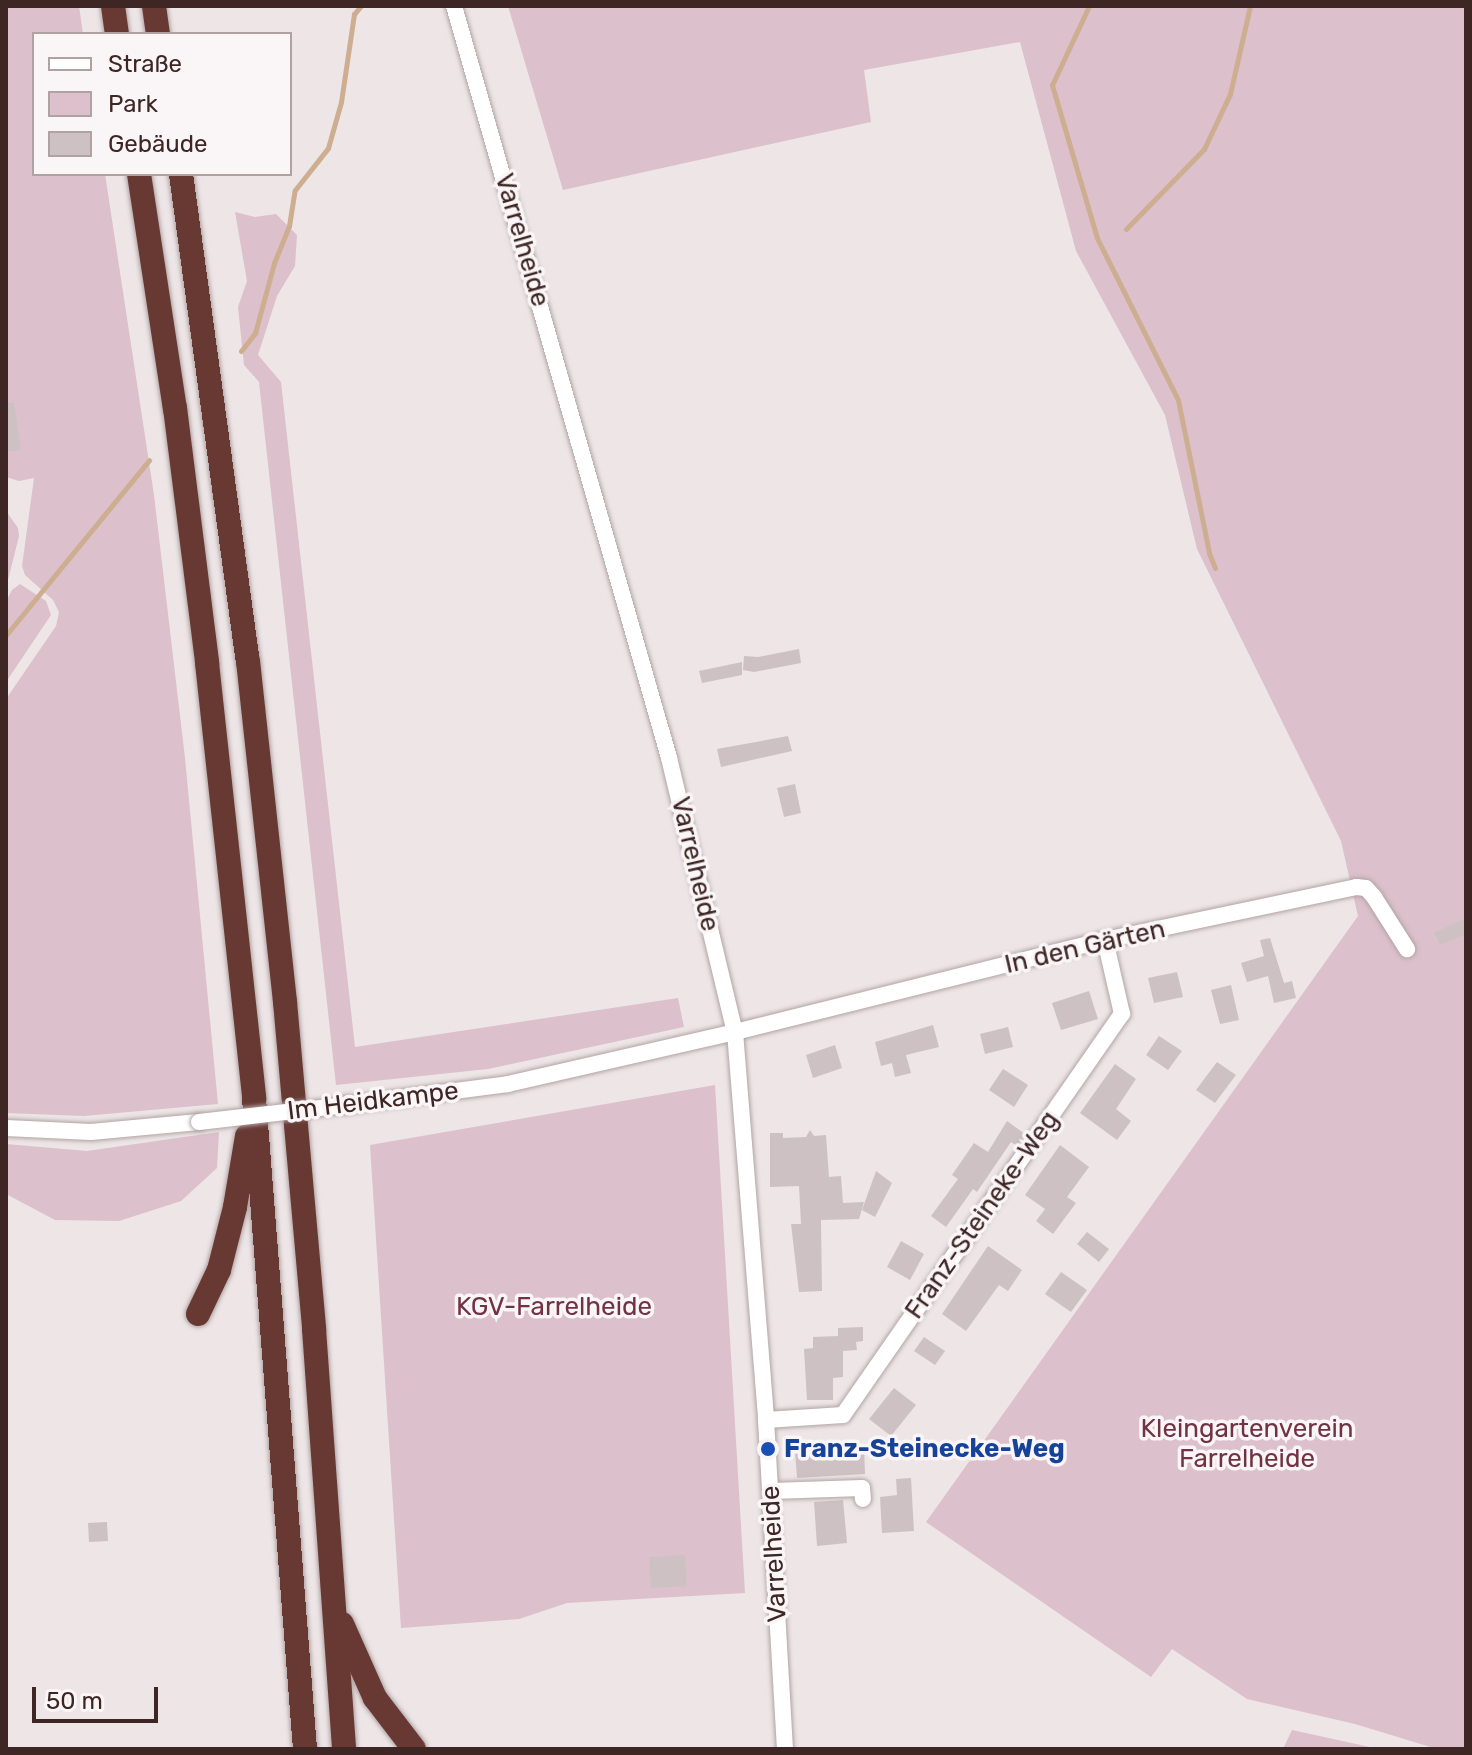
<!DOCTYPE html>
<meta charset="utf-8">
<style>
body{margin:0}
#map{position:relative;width:1472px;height:1755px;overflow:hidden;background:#ede5e6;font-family:Rubik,sans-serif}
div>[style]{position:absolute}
.green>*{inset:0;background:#dcc0cb}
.stream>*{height:5px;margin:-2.5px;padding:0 2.5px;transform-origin:2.5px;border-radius:2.5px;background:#ceae91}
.building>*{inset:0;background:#cec1c3}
.roads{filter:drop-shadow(0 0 2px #b2a4a4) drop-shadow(0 0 2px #b2a4a4)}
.street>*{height:16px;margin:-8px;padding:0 8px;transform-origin:8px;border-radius:8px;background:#fff}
.highway>*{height:24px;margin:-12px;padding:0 12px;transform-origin:12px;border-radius:12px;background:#683933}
.bridges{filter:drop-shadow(0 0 2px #b2a4a4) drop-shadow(0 0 2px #b2a4a4)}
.street-bridge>*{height:16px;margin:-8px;padding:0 8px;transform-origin:8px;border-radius:8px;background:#fff}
.dots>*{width:22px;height:22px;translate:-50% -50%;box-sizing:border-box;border:4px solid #faf5f6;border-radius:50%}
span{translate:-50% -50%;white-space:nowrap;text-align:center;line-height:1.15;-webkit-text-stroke:7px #faf5f6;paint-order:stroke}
.street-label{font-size:26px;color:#3e2625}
.park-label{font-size:26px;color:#723245}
.transit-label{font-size:26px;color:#164399;font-weight:700}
.left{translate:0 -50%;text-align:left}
.frame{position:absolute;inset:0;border:8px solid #3e2625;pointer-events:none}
.legend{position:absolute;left:32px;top:32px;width:260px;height:144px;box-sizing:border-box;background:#faf5f6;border:2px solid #afa2a2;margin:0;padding:10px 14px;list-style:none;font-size:24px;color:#3e2625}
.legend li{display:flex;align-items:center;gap:16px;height:40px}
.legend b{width:40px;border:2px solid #afa2a2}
.scale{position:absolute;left:32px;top:1687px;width:126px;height:36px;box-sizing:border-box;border:4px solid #3e2625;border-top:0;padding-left:10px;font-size:24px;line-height:28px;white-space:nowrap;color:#3e2625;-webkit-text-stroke:6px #faf5f6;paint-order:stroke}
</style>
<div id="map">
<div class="green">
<i style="clip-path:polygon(6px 6px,79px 6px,83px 34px,34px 34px,34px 174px,105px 174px,154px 495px,185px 758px,218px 1104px,84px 1116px,6px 1113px,6px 699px,56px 626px,59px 612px,53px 600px,25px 575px,22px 566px,34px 478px,19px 481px,6px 477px)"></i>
<i style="clip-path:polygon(508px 6px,1466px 6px,1466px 1749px,1437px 1749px,1355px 1724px,1247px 1699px,1172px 1649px,1151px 1677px,926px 1522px,1358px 916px,1341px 841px,1197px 549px,1165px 415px,1076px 251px,1020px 42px,864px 70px,871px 122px,563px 190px)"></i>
<i style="clip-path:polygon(235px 212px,255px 217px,276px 214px,297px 235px,295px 266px,277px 296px,258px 355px,281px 382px,355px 1047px,678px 998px,684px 1027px,488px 1069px,336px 1085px,259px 382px,244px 365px,238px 307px,247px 281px)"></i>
<i style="clip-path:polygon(6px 511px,18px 528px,19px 536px,6px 588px)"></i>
<i style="clip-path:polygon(20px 584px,46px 601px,51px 615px,6px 682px,6px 602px,12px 590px)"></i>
<i style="clip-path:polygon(715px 1085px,745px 1593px,567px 1603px,519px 1619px,401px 1628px,370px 1145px)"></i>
<i style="clip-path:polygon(219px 1132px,217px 1168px,181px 1201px,119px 1221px,55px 1220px,6px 1194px,6px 1144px,87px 1151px)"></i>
<i style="clip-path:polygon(1292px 1730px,1379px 1749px,1283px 1749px)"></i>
</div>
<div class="stream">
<i style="left:1089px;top:6px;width:87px;rotate:115.1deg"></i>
<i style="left:1052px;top:85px;width:159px;rotate:73.6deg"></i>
<i style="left:1097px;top:238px;width:181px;rotate:63.4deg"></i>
<i style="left:1178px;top:400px;width:156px;rotate:78.5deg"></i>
<i style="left:1209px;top:553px;width:16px;rotate:68deg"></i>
<i style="left:1126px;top:229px;width:112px;rotate:-45.7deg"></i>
<i style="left:1204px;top:149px;width:61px;rotate:-64.7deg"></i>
<i style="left:1230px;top:94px;width:90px;rotate:-77.2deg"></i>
<i style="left:241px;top:351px;width:23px;rotate:-52deg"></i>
<i style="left:255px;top:333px;width:73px;rotate:-74.8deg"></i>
<i style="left:274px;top:263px;width:40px;rotate:-68deg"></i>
<i style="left:289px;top:226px;width:36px;rotate:-81deg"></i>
<i style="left:295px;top:190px;width:53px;rotate:-51.8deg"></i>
<i style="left:328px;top:148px;width:48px;rotate:-74.2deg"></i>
<i style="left:341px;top:102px;width:89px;rotate:-81.6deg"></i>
<i style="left:354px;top:14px;width:11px;rotate:-49deg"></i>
<i style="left:6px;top:635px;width:226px;rotate:-50.7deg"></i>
</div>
<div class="building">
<i style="clip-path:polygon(6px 403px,14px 403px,21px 450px,6px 452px)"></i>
<i style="clip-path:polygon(799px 649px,801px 663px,754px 672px,743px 670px,744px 656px,758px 657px)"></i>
<i style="clip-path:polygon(742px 662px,742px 675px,702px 683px,699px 671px)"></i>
<i style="clip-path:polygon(788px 736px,792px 751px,721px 767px,717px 749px)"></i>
<i style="clip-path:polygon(795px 784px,801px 813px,784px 817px,777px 788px)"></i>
<i style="clip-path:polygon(1466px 918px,1466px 934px,1440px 945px,1434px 933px)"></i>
<i style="clip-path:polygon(1270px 938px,1284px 983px,1292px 981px,1296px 998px,1274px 1003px,1268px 976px,1247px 982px,1241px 963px,1264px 956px,1260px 940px)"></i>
<i style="clip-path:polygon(1177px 972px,1183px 997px,1154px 1003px,1148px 978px)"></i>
<i style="clip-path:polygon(1231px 985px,1239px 1020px,1220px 1024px,1211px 990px)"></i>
<i style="clip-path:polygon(1089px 991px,1098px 1019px,1061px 1030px,1052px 1003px)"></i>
<i style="clip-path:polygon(933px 1025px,939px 1047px,906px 1055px,911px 1073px,895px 1077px,892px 1063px,881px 1066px,875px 1042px)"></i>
<i style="clip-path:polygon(1008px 1027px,1013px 1047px,985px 1054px,980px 1034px)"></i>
<i style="clip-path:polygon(1159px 1036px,1182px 1051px,1168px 1070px,1146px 1055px)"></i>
<i style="clip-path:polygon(835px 1045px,842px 1068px,813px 1078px,806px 1055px)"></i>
<i style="clip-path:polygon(1217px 1062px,1236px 1075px,1215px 1103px,1196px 1090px)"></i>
<i style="clip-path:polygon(1115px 1064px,1136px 1079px,1116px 1109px,1131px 1121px,1117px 1140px,1080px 1113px)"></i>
<i style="clip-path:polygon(1003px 1069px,1028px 1085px,1014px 1107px,989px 1090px)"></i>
<i style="clip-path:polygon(1007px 1121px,1025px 1134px,1017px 1146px,1011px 1142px,977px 1192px,973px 1189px,946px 1227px,931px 1216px,958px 1179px,952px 1175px,974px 1143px,988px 1152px)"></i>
<i style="clip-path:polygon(810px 1130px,814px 1136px,826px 1135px,829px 1177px,841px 1176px,843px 1203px,864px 1202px,859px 1219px,821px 1220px,822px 1291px,799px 1292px,791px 1224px,801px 1224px,799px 1186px,770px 1187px,770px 1133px,783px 1133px,783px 1138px,806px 1137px)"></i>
<i style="clip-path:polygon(1060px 1145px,1089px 1167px,1067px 1197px,1076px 1203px,1053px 1234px,1036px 1221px,1045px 1209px,1025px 1195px)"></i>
<i style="clip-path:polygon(876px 1171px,892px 1183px,875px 1217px,862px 1210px)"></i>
<i style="clip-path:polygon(1087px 1232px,1109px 1249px,1099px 1262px,1077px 1244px)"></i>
<i style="clip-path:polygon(901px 1241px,924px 1254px,910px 1280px,887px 1267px)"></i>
<i style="clip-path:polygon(988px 1246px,1022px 1270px,1008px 1291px,999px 1285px,966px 1331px,942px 1314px)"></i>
<i style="clip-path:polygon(1061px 1272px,1087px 1290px,1071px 1312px,1045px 1294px)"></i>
<i style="clip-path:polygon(863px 1327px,863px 1341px,856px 1342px,857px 1350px,843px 1351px,843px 1377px,833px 1378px,833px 1400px,807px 1400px,804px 1349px,813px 1348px,813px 1337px,838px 1336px,838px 1328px)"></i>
<i style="clip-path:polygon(924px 1337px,945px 1351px,935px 1365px,914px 1351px)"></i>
<i style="clip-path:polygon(894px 1388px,916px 1405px,891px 1436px,869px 1419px)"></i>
<i style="clip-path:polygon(864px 1447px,865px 1474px,797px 1478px,795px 1450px)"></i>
<i style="clip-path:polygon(911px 1478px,914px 1531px,882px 1533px,880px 1497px,897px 1495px,896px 1479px)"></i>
<i style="clip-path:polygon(843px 1500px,847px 1543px,817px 1546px,814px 1502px)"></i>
<i style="clip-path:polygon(107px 1522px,108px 1541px,89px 1542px,88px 1523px)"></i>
<i style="clip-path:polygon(685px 1555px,687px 1586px,651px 1588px,649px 1557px)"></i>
</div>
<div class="roads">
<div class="street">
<i style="left:454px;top:6px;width:782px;rotate:74.04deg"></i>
<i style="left:669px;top:758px;width:282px;rotate:76.5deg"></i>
<i style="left:735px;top:1032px;width:389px;rotate:85.4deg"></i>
<i style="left:766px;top:1420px;width:330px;rotate:86.7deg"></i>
<i style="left:347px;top:1105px;width:162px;rotate:-7.4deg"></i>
<i style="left:508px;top:1084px;width:233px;rotate:-12.9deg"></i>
<i style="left:735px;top:1032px;width:381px;rotate:-14deg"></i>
<i style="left:1105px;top:940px;width:257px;rotate:-11.9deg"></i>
<i style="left:1356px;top:887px;width:10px;rotate:6deg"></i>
<i style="left:1366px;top:888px;width:12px;rotate:48deg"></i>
<i style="left:1374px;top:897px;width:62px;rotate:57.6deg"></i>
<i style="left:6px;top:1128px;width:85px;rotate:2.7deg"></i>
<i style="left:91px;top:1132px;width:108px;rotate:-5.3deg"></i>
<i style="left:766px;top:1420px;width:77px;rotate:-3.7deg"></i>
<i style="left:843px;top:1415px;width:489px;rotate:-55.2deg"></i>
<i style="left:1122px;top:1014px;width:76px;rotate:-102.9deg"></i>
<i style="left:771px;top:1491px;width:91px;rotate:-1.9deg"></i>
<i style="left:862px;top:1488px;width:11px;rotate:85deg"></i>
</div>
<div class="highway">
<i style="left:113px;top:6px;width:28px;rotate:82deg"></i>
<i style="left:154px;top:6px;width:28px;rotate:82deg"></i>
<i style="left:139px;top:174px;width:237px;rotate:81.3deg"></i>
<i style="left:175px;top:408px;width:257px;rotate:82.8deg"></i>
<i style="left:207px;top:663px;width:438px;rotate:83.8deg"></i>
<i style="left:254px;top:1098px;width:653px;rotate:85.52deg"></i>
<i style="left:181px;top:174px;width:492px;rotate:82.2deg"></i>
<i style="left:248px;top:661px;width:343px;rotate:83.8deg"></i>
<i style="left:285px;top:1002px;width:328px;rotate:84.9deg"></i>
<i style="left:314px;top:1329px;width:421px;rotate:85.9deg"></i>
<i style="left:198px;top:1314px;width:49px;rotate:-64.5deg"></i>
<i style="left:219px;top:1270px;width:65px;rotate:-75.7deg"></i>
<i style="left:235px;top:1207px;width:72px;rotate:-80.4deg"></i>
<i style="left:342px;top:1624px;width:81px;rotate:66deg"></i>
<i style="left:375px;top:1698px;width:64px;rotate:52.6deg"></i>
</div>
</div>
<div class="bridges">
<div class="street-bridge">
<i style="left:199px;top:1122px;width:149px;rotate:-6.6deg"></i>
</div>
</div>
<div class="dots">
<i style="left:768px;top:1449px;background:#1a4fb4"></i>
</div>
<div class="street-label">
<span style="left:522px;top:240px;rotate:74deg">Varrelheide</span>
<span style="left:695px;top:864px;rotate:77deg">Varrelheide</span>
<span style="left:1085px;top:947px;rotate:-13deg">In den Gärten</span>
<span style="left:373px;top:1101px;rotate:-7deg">Im Heidkampe</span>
<span style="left:982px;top:1215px;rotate:-55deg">Franz-Steineke-Weg</span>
<span style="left:774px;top:1554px;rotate:-93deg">Varrelheide</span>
</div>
<div class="park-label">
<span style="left:554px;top:1307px">KGV-Farrelheide</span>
<span style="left:1247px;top:1444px">Kleingartenverein<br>Farrelheide</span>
</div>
<div class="transit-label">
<span class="left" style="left:784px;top:1449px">Franz-Steinecke-Weg</span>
</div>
<div class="frame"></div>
<ul class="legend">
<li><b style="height:10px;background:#fff"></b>Straße</li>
<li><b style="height:22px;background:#dcc0cb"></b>Park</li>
<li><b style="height:22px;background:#cec1c3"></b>Gebäude</li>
</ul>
<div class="scale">50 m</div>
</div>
